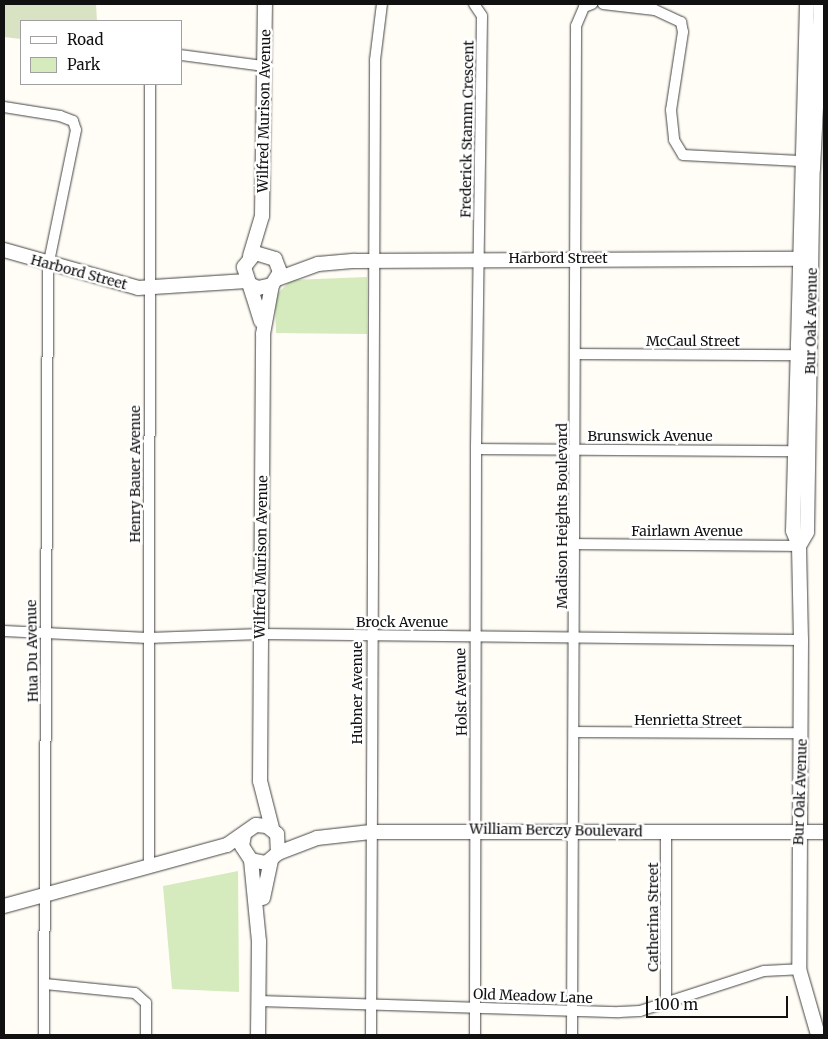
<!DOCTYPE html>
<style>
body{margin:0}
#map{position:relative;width:828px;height:1039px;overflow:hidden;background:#fffdf5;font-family:Merriweather,serif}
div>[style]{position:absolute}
.green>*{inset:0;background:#d5ebbd}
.cemetery>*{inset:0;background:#d9e3c4}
.roads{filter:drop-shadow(0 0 1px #444) drop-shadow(0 0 1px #444)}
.minor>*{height:10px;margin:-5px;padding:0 5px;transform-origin:5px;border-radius:5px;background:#fff}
.tertiary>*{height:14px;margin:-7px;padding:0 7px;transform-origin:7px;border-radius:7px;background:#fff}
span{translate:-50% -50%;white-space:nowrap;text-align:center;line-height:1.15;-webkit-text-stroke:5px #fff;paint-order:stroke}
.street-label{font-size:14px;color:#111}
.frame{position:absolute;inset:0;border:5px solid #111;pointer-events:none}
.legend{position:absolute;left:20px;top:20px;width:162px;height:65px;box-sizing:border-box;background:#fff;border:1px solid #a0a0a0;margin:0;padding:6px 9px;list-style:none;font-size:15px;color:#111}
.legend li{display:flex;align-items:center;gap:10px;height:25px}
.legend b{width:25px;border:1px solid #a0a0a0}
.scale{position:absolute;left:646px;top:996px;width:142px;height:22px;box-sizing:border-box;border:2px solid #111;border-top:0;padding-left:6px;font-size:15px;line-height:18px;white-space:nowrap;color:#111;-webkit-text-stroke:4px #fff;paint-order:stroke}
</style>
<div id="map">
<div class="green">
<i style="clip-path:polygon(367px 277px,367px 334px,276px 333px,275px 296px,291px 280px)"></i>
<i style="clip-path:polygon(238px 871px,239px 992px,172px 989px,163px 886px)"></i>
</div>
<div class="cemetery">
<i style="clip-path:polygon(4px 4px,96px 4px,97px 21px,21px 21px,21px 39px,4px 37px)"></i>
</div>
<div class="roads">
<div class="minor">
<i style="left:474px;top:4px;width:14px;rotate:56deg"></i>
<i style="left:482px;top:16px;width:433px;rotate:90.8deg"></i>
<i style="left:476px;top:449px;width:586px;rotate:90.1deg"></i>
<i style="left:603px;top:4px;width:52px;rotate:6.6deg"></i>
<i style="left:655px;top:10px;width:29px;rotate:25deg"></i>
<i style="left:681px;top:22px;width:10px;rotate:79deg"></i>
<i style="left:683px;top:32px;width:79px;rotate:98.7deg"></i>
<i style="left:671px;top:110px;width:30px;rotate:84deg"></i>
<i style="left:674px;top:140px;width:17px;rotate:59deg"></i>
<i style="left:683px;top:155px;width:117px;rotate:2.9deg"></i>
<i style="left:181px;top:55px;width:83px;rotate:7.6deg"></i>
<i style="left:4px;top:107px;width:57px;rotate:9.1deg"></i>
<i style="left:60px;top:116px;width:14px;rotate:21deg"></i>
<i style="left:73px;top:121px;width:9px;rotate:72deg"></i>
<i style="left:76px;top:130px;width:139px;rotate:101.6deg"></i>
<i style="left:48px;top:266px;width:769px;rotate:90.3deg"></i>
<i style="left:576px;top:354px;width:226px;rotate:0.3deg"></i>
<i style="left:476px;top:449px;width:318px;rotate:0.4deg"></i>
<i style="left:574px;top:544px;width:225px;rotate:0.5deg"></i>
<i style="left:4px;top:631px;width:144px;rotate:2.8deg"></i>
<i style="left:148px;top:638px;width:113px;rotate:-2deg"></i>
<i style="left:261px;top:634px;width:540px;rotate:0.64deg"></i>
<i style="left:574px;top:732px;width:228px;rotate:0.3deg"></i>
<i style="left:149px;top:865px;width:781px;rotate:-89.93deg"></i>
<i style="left:45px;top:984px;width:90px;rotate:5.7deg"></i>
<i style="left:135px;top:993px;width:15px;rotate:42deg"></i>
<i style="left:146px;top:1003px;width:32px;rotate:90deg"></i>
<i style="left:259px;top:1001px;width:360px;rotate:1.8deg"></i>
<i style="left:619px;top:1012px;width:21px;rotate:-3deg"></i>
<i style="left:640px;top:1011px;width:130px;rotate:-17.9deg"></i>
<i style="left:764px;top:971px;width:35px;rotate:-3deg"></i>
<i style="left:666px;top:1003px;width:171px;rotate:-90deg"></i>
<i style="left:371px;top:1035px;width:975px;rotate:-89.76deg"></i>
<i style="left:375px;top:60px;width:56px;rotate:-82.9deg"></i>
<i style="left:572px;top:1035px;width:1009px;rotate:-89.77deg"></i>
<i style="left:576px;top:26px;width:21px;rotate:-67deg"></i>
<i style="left:584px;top:7px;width:9px;rotate:-21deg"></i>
</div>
<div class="tertiary">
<i style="left:807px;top:4px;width:527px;rotate:91.52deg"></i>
<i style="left:793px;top:531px;width:16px;rotate:68deg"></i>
<i style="left:799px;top:546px;width:94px;rotate:88.8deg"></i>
<i style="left:801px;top:640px;width:329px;rotate:90.3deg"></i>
<i style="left:799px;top:969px;width:69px;rotate:73.9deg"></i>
<i style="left:4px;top:250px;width:139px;rotate:15.8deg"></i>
<i style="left:138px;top:288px;width:109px;rotate:-3.7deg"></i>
<i style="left:250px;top:256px;width:42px;rotate:-73.3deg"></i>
<i style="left:262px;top:216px;width:212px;rotate:-89.2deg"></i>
<i style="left:277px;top:279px;width:44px;rotate:-20.1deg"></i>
<i style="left:318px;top:264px;width:37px;rotate:-5deg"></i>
<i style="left:355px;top:261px;width:451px;rotate:-0.3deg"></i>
<i style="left:249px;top:284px;width:10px;rotate:24deg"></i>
<i style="left:258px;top:288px;width:14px;rotate:-12deg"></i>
<i style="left:272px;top:285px;width:15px;rotate:-58deg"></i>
<i style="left:280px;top:272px;width:14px;rotate:-111deg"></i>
<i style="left:275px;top:259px;width:21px;rotate:-163deg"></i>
<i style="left:255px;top:253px;width:18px;rotate:128deg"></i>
<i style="left:244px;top:267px;width:57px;rotate:72.5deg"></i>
<i style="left:799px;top:546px;width:16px;rotate:-60deg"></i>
<i style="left:807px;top:532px;width:363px;rotate:-89.1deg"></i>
<i style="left:813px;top:169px;width:165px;rotate:-87.2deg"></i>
<i style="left:272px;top:828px;width:49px;rotate:-104.3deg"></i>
<i style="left:260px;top:781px;width:447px;rotate:-89.6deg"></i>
<i style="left:263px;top:334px;width:50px;rotate:-79.6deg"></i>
<i style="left:278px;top:853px;width:42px;rotate:-21deg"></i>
<i style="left:317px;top:838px;width:54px;rotate:-6.3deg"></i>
<i style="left:371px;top:832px;width:453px"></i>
<i style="left:251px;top:860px;width:81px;rotate:84.4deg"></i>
<i style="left:259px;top:941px;width:94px;rotate:90.6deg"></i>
<i style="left:263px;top:898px;width:38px;rotate:-78deg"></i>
<i style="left:4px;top:906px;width:231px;rotate:-15.3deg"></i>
<i style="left:227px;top:845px;width:35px;rotate:-35deg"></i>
<i style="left:256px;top:825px;width:11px;rotate:5deg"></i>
<i style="left:267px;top:826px;width:13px;rotate:39deg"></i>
<i style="left:277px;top:834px;width:19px;rotate:87deg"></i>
<i style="left:278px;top:853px;width:16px;rotate:140deg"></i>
<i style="left:266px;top:863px;width:15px;rotate:-169deg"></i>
<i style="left:251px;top:860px;width:17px;rotate:-123deg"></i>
<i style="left:242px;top:846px;width:11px;rotate:-80deg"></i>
</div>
</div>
<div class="street-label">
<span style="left:264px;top:111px;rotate:-89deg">Wilfred Murison Avenue</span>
<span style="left:467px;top:129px;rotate:-89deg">Frederick Stamm Crescent</span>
<span style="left:558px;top:258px">Harbord Street</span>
<span style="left:79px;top:272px;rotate:15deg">Harbord Street</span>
<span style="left:811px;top:321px;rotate:-89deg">Bur Oak Avenue</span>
<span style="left:693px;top:341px">McCaul Street</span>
<span style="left:650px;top:436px">Brunswick Avenue</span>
<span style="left:135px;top:474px;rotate:-90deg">Henry Bauer Avenue</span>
<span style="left:562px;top:516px;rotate:-90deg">Madison Heights Boulevard</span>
<span style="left:687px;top:531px">Fairlawn Avenue</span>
<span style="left:261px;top:557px;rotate:-89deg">Wilfred Murison Avenue</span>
<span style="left:402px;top:622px">Brock Avenue</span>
<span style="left:32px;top:651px;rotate:-91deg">Hua Du Avenue</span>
<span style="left:461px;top:692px;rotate:-91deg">Holst Avenue</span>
<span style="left:357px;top:693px;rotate:-90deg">Hubner Avenue</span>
<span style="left:688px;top:720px">Henrietta Street</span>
<span style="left:800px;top:792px;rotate:-88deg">Bur Oak Avenue</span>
<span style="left:556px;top:830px;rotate:1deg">William Berczy Boulevard</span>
<span style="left:653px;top:917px;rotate:-90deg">Catherina Street</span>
<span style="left:533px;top:996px;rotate:2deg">Old Meadow Lane</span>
</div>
<div class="frame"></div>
<ul class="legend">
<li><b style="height:6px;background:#fff"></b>Road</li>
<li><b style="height:14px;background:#d5ebbd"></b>Park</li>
</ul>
<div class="scale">100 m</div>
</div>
